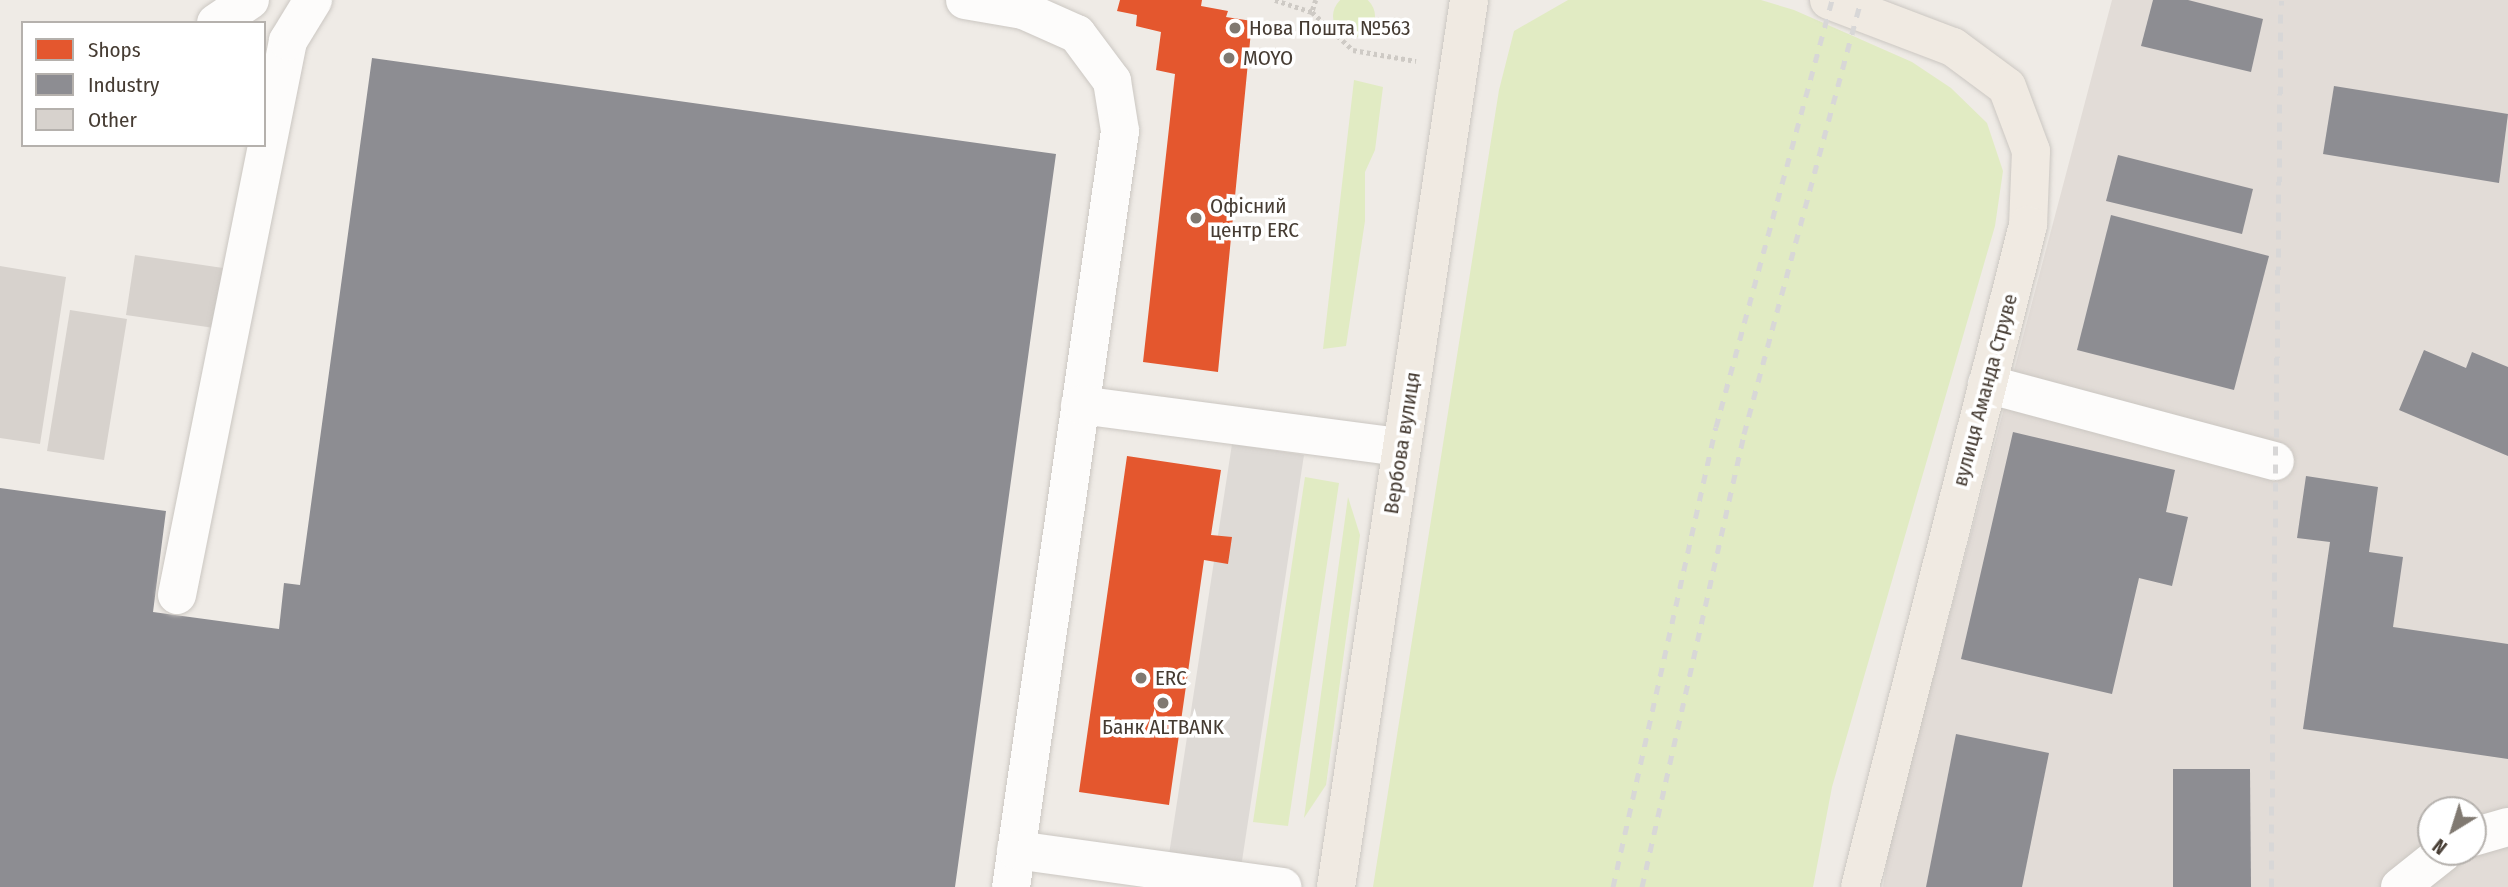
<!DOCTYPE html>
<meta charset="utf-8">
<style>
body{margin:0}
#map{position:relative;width:2508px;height:887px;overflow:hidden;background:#efebe6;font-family:"Fira Sans Condensed",sans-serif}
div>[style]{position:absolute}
.industrial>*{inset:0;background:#e2dcd7}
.green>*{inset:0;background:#e1ebc3}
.round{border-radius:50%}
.parking>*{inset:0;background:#dedad6}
.shops>*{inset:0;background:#e4572e}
.industry>*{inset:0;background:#8d8d92}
.building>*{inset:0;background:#d7d2cd}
.path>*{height:4.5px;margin-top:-2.25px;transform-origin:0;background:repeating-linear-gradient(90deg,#cecac5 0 3.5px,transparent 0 7px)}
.roads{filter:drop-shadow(0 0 2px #cbc7c2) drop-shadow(0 0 2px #cbc7c2)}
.minor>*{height:38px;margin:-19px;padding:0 19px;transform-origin:19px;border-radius:19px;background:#fdfcfb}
.major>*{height:38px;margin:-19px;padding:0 19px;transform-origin:19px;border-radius:19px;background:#f0eae2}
.rail>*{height:5px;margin-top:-2.5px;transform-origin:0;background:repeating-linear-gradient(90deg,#d8d7d7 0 9px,transparent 0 18px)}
.dots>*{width:19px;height:19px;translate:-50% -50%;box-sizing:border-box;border:4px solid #fff;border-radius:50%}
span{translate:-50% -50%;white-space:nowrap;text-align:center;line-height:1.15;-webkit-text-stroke:7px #fff;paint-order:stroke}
.poi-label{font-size:21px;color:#453b32}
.left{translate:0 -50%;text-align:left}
.street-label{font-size:21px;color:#453b32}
.legend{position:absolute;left:21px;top:21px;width:245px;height:126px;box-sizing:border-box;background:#fff;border:2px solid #b5b1ad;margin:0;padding:9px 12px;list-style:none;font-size:21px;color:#453b32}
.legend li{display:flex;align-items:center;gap:14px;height:35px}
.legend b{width:35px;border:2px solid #b5b1ad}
.north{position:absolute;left:2417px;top:796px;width:70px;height:70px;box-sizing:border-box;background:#fff;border:2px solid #b5b1ad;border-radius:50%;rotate:218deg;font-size:19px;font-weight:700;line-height:28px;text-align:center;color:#453b32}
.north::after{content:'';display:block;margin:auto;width:24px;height:32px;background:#807971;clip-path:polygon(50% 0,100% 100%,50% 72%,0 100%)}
</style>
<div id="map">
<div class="industrial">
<i style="clip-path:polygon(evenodd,2112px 0,2508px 0,2508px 887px,1883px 887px,1891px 836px,2112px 0,2431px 810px,2473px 810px,2473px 852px,2431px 852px,2431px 810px)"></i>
</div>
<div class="green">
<i class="round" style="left:1333px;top:-5px;width:42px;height:42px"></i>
<i style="clip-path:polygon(1568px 0,1761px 0,1794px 10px,1912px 62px,1951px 88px,1987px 123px,2003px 171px,1995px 226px,1832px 787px,1813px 887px,1373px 887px,1499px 90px,1514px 31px)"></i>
<i style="clip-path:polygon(1354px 80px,1383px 87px,1375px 150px,1365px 172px,1365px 221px,1346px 346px,1323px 349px)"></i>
<i style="clip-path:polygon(1305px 477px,1339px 483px,1288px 826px,1253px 822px)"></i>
<i style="clip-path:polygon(1348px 497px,1360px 535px,1326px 785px,1304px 818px)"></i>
</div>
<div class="parking">
<i style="clip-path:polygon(1232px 444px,1304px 455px,1238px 887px,1164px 887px)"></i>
</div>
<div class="shops">
<i style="clip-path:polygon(1120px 0,1202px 0,1201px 6px,1228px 11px,1226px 17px,1252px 21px,1218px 372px,1143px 362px,1175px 74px,1156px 70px,1161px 32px,1136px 26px,1137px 15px,1117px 11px)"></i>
<i style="clip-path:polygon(1127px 456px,1221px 470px,1211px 535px,1232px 537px,1228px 564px,1204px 560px,1169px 805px,1079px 792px)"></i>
</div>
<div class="industry">
<i style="clip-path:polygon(2153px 0,2188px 0,2263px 19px,2251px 72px,2141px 46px)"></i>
<i style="clip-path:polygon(372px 58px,1056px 154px,955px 887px,0 887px,0 488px,166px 511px,153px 612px,279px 629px,284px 583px,300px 585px)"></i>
<i style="clip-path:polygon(2334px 86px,2508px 114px,2499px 183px,2323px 154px)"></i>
<i style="clip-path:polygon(2118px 155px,2253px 189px,2242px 234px,2106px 201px)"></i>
<i style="clip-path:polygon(2111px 215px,2269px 256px,2234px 390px,2077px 350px)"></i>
<i style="clip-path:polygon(2424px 350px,2466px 368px,2472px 352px,2508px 367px,2508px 456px,2399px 410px)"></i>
<i style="clip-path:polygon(2013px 432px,2175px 470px,2166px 512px,2188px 517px,2172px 586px,2139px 578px,2112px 694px,1961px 659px)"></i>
<i style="clip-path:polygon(2306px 476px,2378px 487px,2369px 552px,2403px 557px,2393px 627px,2508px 644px,2508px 759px,2303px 729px,2330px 542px,2297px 538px)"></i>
<i style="clip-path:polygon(1956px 734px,2049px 753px,2022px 887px,1926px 887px)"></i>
<i style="clip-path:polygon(2173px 769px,2250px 769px,2251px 887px,2173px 887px)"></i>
</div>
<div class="building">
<i style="clip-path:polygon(135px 255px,223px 268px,214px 328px,126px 315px)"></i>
<i style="clip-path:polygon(0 266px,66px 277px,40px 444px,0 438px)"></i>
<i style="clip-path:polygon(70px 310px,127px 319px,104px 460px,47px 451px)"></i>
</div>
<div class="path">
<i style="left:1275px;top:0;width:39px;rotate:18deg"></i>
<i style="left:1316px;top:0;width:13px;rotate:108deg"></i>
<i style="left:1312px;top:12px;width:56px;rotate:42.8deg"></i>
<i style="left:1353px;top:50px;width:64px;rotate:9.9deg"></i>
</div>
<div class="roads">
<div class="minor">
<i style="left:965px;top:0;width:59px;rotate:9.8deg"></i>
<i style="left:1023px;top:10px;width:59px;rotate:24deg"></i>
<i style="left:1077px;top:34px;width:59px;rotate:53.3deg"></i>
<i style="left:1112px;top:81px;width:51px;rotate:80.9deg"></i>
<i style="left:1120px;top:131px;width:764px;rotate:98.2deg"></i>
<i style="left:216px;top:23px;width:41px;rotate:-34.1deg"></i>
<i style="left:1987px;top:384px;width:298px;rotate:15deg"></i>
<i style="left:1080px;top:405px;width:324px;rotate:7.5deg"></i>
<i style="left:177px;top:595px;width:565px;rotate:-78.67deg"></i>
<i style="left:288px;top:41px;width:48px;rotate:-58.6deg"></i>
<i style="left:2473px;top:837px;width:36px;rotate:-16deg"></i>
<i style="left:1016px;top:850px;width:269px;rotate:7.9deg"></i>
<i style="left:2400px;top:887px;width:56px;rotate:-38.5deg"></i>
</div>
<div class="major">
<i style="left:1829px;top:0;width:133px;rotate:20.8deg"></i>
<i style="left:1953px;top:47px;width:67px;rotate:36.5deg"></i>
<i style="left:2007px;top:87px;width:68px;rotate:69.4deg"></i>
<i style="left:2031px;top:151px;width:74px;rotate:92.3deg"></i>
<i style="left:2028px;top:225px;width:683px;rotate:104.24deg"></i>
<i style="left:1336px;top:887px;width:897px;rotate:-81.47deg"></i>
</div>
</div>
<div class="rail">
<i style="left:1613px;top:887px;width:471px;rotate:-77.4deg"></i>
<i style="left:1716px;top:427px;width:442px;rotate:-74.8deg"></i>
<i style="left:1642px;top:887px;width:464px;rotate:-77.3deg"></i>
<i style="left:1744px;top:434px;width:449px;rotate:-74.9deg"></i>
<i style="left:2271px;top:887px;width:887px;rotate:-89.35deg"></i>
</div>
<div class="dots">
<i style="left:1235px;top:28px;background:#807971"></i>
<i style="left:1229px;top:58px;background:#807971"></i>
<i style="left:1196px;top:218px;background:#807971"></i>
<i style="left:1141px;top:678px;background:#807971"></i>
<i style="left:1163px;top:703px;background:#807971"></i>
</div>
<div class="poi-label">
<span class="left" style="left:1249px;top:28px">Нова Пошта №563</span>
<span class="left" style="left:1243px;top:58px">MOYO</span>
<span class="left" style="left:1210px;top:218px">Офісний<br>центр ERC</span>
<span class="left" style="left:1155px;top:678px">ERC</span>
<span style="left:1163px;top:727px">Банк ALTBANK</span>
</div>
<div class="street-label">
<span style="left:1985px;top:390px;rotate:-75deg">вулиця Аманда Струве</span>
<span style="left:1402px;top:443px;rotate:-81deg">Вербова вулиця</span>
</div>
<ul class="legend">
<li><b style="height:19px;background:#e4572e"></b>Shops</li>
<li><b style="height:19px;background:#8d8d92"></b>Industry</li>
<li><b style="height:19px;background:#d7d2cd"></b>Other</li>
</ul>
<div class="north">N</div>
</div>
